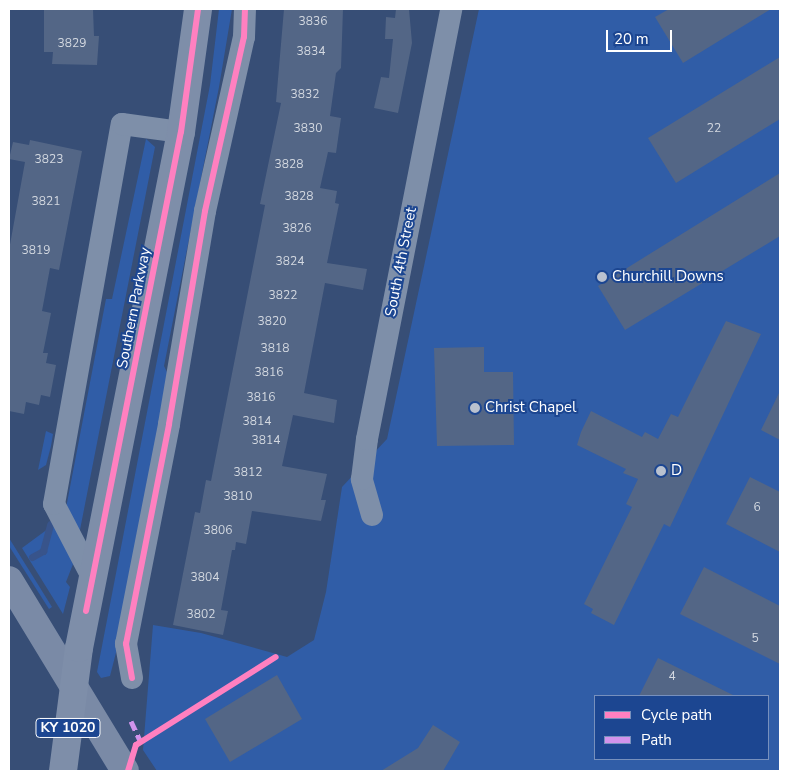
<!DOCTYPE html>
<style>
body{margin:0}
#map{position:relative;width:789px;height:780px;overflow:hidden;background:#374e76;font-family:"Nunito Sans",sans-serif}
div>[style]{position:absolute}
.green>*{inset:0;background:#305da7}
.stream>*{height:7px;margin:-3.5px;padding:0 3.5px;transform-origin:3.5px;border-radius:3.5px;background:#38548b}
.building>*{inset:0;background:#536686}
.street>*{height:22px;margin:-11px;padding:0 11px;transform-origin:11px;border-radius:11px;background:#7e8fa9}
.secondary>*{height:28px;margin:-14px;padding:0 14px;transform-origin:14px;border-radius:14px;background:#7a8aa6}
.primary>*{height:28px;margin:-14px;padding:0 14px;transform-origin:14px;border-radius:14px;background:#7e8ea9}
.quiet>*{height:5px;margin-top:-2.5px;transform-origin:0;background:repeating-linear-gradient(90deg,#d193ec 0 10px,transparent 0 15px)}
.cycleway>*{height:6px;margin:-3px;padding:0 3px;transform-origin:3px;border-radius:3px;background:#ff80c0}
.dots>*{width:14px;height:14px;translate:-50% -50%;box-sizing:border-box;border:2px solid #1c4691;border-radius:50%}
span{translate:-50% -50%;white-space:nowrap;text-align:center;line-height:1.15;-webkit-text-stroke:4px #1c4691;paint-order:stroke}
.number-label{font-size:12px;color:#d4d9e1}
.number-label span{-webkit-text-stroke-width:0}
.shield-label span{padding:1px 4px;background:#1c4691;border:1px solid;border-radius:4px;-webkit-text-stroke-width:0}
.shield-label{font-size:14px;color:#fff;font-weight:700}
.street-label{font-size:15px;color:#fff}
.poi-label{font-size:15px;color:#fff}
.left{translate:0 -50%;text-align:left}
.frame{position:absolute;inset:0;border:10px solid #fff;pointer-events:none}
.legend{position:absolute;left:594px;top:695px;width:175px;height:65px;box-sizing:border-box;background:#1c4691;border:1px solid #7790bd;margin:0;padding:6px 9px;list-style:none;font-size:15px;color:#fff}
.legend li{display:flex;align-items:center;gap:10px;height:25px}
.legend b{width:25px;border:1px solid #7790bd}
.scale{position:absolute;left:606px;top:30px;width:66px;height:22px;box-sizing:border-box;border:2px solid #fff;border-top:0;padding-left:6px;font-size:15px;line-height:18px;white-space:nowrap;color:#fff;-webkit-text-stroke:4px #1c4691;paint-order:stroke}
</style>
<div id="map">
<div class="green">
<i style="clip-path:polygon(219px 9px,232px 9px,219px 87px,164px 366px,169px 376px,120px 637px,110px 676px,101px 678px,97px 672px,210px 85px)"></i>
<i style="clip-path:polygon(evenodd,479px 9px,780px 9px,780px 771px,157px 771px,143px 750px,153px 625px,201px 633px,287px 657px,314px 640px,326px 592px,342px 487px,387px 439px,479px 9px,595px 696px,768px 696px,768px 759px,595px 759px,595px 696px)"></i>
<i style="clip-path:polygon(146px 139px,155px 147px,79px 535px,66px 508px,106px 299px,112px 299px)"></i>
<i style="clip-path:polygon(46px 431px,53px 434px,51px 446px,46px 465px,38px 470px)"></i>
<i style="clip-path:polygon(56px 523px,73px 564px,66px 582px,70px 587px,63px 614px,22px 548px)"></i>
<i style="clip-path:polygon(9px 538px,52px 607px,49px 609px,9px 546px)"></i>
</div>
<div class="stream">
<i style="left:32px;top:557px;width:13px;rotate:-29deg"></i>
<i style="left:43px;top:551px;width:28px;rotate:-75deg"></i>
</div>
<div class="building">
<i style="clip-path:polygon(44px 9px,93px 9px,94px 36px,99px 36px,97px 65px,52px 64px,53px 52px,44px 52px)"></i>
<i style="clip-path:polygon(284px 9px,343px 9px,341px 68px,336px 73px,330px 116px,341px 118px,336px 153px,328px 152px,320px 188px,337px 191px,335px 203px,339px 204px,327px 263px,367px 269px,363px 290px,325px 283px,304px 393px,337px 400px,334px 423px,293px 415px,282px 466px,327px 474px,321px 500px,326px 500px,321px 521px,252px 511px,246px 544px,236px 542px,235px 550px,232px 550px,221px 610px,228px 611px,223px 635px,173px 625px,195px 512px,200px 513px,206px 480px,211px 481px,265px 205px,260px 204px,281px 103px,276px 102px)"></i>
<i style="clip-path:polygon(396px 9px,409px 9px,412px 43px,398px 113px,374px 108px,381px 77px,389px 78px,393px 39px,385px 39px,386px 17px,395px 18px)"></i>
<i style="clip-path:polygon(669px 9px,771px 9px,683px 63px,655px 17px)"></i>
<i style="clip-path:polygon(780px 57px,780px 119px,676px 183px,648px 138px)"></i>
<i style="clip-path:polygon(30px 140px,82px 151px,59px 270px,50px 268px,42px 311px,51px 313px,43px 353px,48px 353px,46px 363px,56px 365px,50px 397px,41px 395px,39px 405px,26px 402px,24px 414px,9px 411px,9px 250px,25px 162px,9px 159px,13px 142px,29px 145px)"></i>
<i style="clip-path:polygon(780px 173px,780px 236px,625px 330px,598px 286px)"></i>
<i style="clip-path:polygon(726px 321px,761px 334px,670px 527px,664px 524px,614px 625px,591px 613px,593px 609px,584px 604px,632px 507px,626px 504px,638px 479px,623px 473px,626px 469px,577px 445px,581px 432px,591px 411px,642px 437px,645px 432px,658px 439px,671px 414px,678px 417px)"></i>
<i style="clip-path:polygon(484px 347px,484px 372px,513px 372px,514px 445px,437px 446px,434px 348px)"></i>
<i style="clip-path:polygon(780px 391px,780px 440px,761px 430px)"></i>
<i style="clip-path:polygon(750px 477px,780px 492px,780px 552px,726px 524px)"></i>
<i style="clip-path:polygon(704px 567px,780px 606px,780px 664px,680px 614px)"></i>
<i style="clip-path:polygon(658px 658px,735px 696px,639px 696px)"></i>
<i style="clip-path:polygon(277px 675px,302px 719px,230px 762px,205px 719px)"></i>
<i style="clip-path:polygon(433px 725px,460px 742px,443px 771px,381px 771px,418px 748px)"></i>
</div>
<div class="street">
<i style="left:372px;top:515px;width:37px;rotate:-106deg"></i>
<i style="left:362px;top:479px;width:40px;rotate:-82.9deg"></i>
<i style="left:367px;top:439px;width:438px;rotate:-78.9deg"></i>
<i style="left:92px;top:577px;width:82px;rotate:-117.5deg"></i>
<i style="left:54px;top:504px;width:386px;rotate:-79.9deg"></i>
<i style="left:122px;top:124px;width:60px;rotate:7.7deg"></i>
<i style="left:132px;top:678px;width:35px;rotate:-100deg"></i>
<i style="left:126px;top:644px;width:224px;rotate:-78.9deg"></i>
<i style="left:169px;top:424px;width:216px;rotate:-80.4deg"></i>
<i style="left:205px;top:211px;width:178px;rotate:-77.4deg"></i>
<i style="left:244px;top:37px;width:28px;rotate:-88deg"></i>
</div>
<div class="secondary">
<i style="left:9px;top:580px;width:223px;rotate:58.7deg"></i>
</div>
<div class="primary">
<i style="left:63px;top:771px;width:124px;rotate:-82.6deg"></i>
<i style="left:79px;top:648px;width:526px;rotate:-78.82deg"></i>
<i style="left:181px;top:132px;width:124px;rotate:-82.1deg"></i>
</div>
<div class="quiet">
<i style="left:131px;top:721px;width:23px;rotate:65deg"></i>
</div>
<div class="cycleway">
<i style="left:86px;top:611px;width:488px;rotate:-78.8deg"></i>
<i style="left:181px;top:132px;width:124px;rotate:-82.1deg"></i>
<i style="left:132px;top:678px;width:35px;rotate:-100deg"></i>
<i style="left:126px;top:644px;width:224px;rotate:-78.9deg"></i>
<i style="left:169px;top:424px;width:216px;rotate:-80.4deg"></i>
<i style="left:205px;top:211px;width:178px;rotate:-77.4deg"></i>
<i style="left:244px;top:37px;width:28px;rotate:-88deg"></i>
<i style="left:128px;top:771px;width:27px;rotate:-73deg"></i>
<i style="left:136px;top:745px;width:165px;rotate:-32.2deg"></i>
</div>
<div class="dots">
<i style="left:602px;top:277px;background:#b9c1cf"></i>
<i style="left:475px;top:408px;background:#b9c1cf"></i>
<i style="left:661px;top:471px;background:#b9c1cf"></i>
</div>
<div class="number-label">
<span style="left:313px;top:22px">3836</span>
<span style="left:72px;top:44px">3829</span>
<span style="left:311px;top:52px">3834</span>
<span style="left:305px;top:95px">3832</span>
<span style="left:308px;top:129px">3830</span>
<span style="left:714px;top:129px">22</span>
<span style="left:49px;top:160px">3823</span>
<span style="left:289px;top:165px">3828</span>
<span style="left:299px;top:197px">3828</span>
<span style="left:46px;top:202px">3821</span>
<span style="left:297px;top:229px">3826</span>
<span style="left:36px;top:251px">3819</span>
<span style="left:290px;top:262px">3824</span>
<span style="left:283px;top:296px">3822</span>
<span style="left:272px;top:322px">3820</span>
<span style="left:275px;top:349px">3818</span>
<span style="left:269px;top:373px">3816</span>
<span style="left:261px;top:398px">3816</span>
<span style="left:257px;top:422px">3814</span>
<span style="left:266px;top:441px">3814</span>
<span style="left:248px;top:473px">3812</span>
<span style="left:238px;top:497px">3810</span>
<span style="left:757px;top:508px">6</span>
<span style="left:218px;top:531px">3806</span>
<span style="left:205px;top:578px">3804</span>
<span style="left:201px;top:615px">3802</span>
<span style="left:755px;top:639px">5</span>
<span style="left:672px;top:677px">4</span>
</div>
<div class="shield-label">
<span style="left:68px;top:728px">KY 1020</span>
</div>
<div class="street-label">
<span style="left:401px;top:262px;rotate:-79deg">South 4th Street</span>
<span style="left:134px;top:308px;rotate:-79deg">Southern Parkway</span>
</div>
<div class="poi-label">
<span class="left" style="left:612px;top:277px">Churchill Downs</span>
<span class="left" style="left:485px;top:408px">Christ Chapel</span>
<span class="left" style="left:671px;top:471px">D</span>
</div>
<div class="frame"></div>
<ul class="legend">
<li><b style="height:6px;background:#ff80c0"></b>Cycle path</li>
<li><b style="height:6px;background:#d193ec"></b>Path</li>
</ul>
<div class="scale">20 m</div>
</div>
